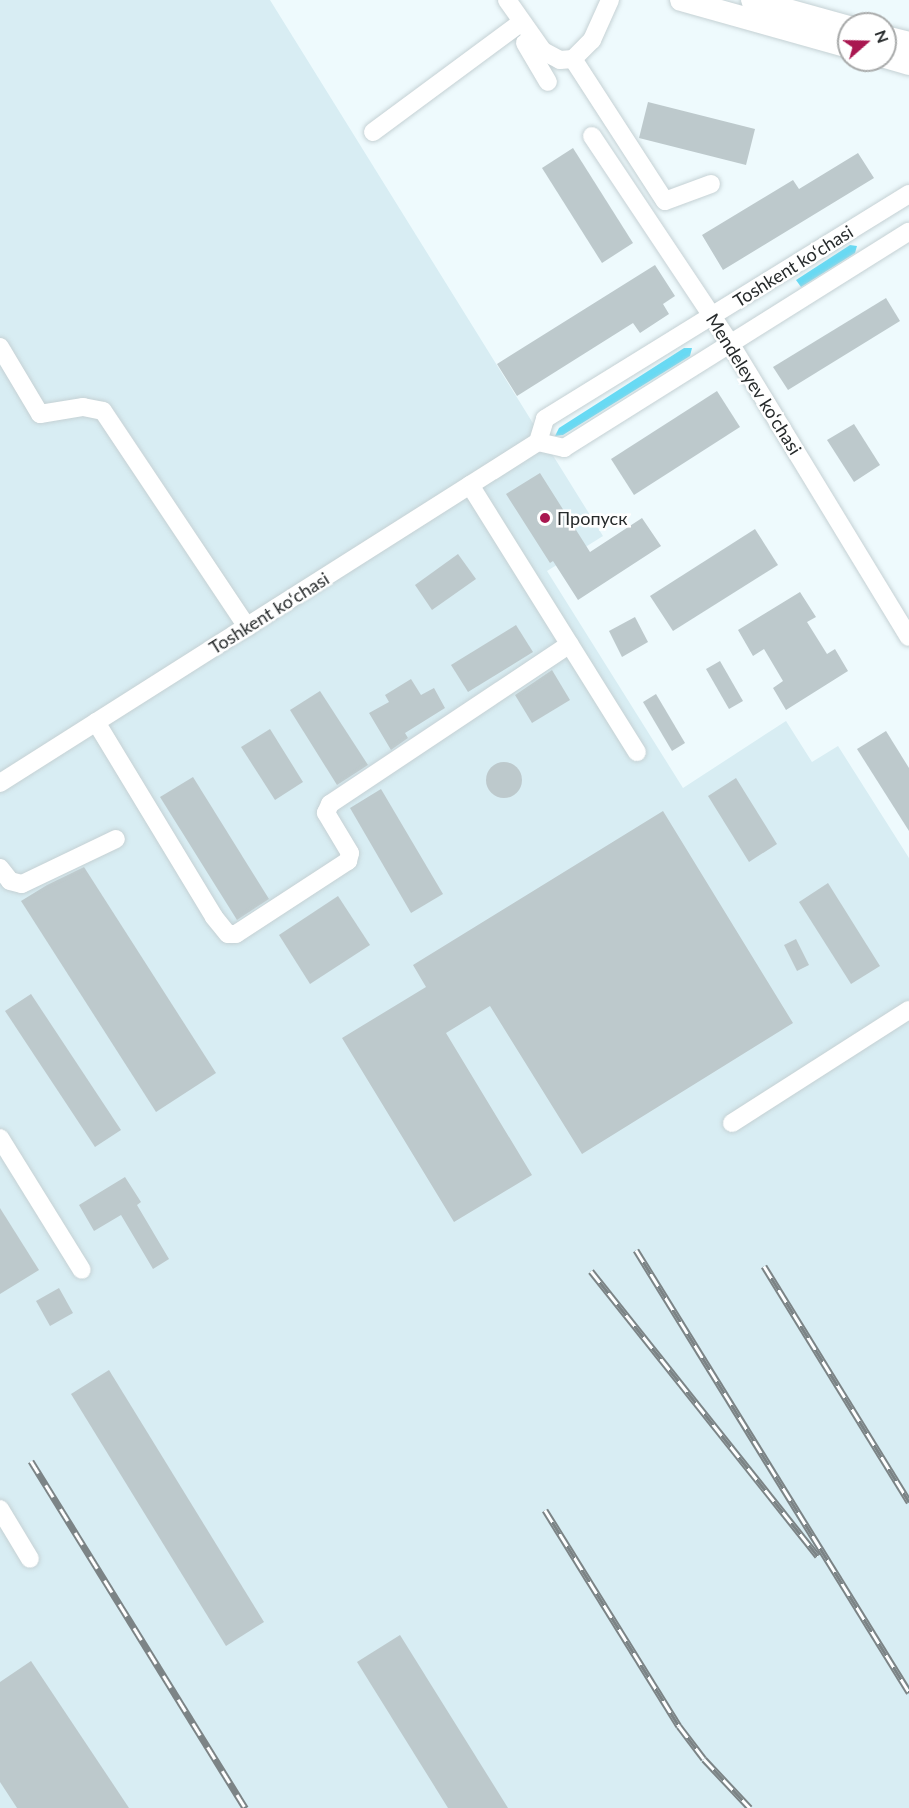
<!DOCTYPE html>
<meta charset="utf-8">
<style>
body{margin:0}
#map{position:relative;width:909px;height:1808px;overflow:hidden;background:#eefafd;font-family:Lato,sans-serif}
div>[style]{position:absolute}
.built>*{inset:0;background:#d8edf3}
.green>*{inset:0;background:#67daf4}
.building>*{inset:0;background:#bdc9cc}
.round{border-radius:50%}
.roads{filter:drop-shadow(0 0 2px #c5d1d4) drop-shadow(0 0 2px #c5d1d4)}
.minor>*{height:18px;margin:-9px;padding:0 9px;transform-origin:9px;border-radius:9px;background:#fff}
.major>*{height:22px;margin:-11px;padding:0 11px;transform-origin:11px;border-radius:11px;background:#fff}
.rail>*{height:7px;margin-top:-3.5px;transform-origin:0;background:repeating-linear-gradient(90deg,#fff 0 14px,#7c8486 0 28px);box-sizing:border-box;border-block:2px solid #7c8486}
.dots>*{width:16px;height:16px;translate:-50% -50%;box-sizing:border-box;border:3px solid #fff;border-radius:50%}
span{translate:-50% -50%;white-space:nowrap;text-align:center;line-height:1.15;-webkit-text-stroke:5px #fff;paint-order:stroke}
.street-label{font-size:18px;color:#262a2b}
.poi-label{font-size:18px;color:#262a2b}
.left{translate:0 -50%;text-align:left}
.north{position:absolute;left:837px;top:12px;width:60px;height:60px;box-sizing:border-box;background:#fff;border:2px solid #a8aaaa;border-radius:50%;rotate:70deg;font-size:16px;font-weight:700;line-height:24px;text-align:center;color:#262a2b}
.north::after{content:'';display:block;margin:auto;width:21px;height:27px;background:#a91750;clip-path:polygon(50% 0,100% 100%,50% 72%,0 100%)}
</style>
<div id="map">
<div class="built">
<i style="clip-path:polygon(0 0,270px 0,603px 536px,547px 571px,683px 788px,786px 721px,812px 762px,838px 746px,909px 858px,909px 1808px,0 1808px)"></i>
</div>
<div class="green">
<i style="clip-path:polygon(850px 245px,857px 246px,855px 253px,801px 287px,796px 280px)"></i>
<i style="clip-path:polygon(684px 348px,692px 348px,690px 356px,563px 435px,555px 436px,559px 428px)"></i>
</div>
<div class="building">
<i style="clip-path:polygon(648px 102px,755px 129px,746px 165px,639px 138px)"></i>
<i style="clip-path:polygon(573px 148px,633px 243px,602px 263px,542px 168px)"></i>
<i style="clip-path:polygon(858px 153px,874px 178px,723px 270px,702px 235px,793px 180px,799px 189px)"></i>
<i style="clip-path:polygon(655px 265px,675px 296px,663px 304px,669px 314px,640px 333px,633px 323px,517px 396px,497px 364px)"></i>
<i style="clip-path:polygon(886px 298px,900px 321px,788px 390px,773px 367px)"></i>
<i style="clip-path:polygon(717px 391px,740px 427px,634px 495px,611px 459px)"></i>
<i style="clip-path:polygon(854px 424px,880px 465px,854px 482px,827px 440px)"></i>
<i style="clip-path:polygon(540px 473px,590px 552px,642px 518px,661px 546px,578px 600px,553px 561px,550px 563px,506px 494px)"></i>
<i style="clip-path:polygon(755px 529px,778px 565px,673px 631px,650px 596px)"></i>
<i style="clip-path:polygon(458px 554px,476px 579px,432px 610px,415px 585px)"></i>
<i style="clip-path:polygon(800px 592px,816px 617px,807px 622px,827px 654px,835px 649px,848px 671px,786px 710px,773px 688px,783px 681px,764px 649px,753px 656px,738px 630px)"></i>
<i style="clip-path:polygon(635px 617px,648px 642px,622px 657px,609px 631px)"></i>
<i style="clip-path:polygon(516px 625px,533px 652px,468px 692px,451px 665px)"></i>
<i style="clip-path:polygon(720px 661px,743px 701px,729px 709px,706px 669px)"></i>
<i style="clip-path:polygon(552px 670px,570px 700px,532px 723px,515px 695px)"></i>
<i style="clip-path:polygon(411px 679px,421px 695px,434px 688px,445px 708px,405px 733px,408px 738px,391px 750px,369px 713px,389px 702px,385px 695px)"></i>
<i style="clip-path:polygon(320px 691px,368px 765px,337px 785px,290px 710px)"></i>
<i style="clip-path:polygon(656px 694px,685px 743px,672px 751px,643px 702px)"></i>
<i style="clip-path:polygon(270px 729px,303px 782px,275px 800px,241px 747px)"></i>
<i style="clip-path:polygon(886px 731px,909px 768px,909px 831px,857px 749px)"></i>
<i class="round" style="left:486px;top:762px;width:36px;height:36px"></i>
<i style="clip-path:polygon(193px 777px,269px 899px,237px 920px,160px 797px)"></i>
<i style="clip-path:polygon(736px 778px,777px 844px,749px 862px,708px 796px)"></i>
<i style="clip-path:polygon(381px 789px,443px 894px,411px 913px,350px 808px)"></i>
<i style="clip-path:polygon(663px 811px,793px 1023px,582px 1154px,490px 1006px,446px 1033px,532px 1175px,454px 1222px,342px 1038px,426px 987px,413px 965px)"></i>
<i style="clip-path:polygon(84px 867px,216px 1073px,156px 1112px,21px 901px,47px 885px)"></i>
<i style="clip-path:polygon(828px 883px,880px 966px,851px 984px,799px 902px)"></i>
<i style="clip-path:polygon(338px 896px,370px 945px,310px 984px,279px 935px)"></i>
<i style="clip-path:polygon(796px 939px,809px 965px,797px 971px,784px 945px)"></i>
<i style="clip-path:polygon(31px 994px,121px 1130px,95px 1147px,5px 1011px)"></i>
<i style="clip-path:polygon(125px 1177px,141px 1202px,137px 1205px,169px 1259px,153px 1269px,121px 1215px,94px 1231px,79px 1205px)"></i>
<i style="clip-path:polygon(0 1208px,39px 1270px,0 1294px)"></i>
<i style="clip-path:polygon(59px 1288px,73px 1313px,50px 1326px,36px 1301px)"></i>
<i style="clip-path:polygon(109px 1370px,264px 1622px,226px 1646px,71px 1394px)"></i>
<i style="clip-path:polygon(400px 1635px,508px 1808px,448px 1808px,357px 1662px)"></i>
<i style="clip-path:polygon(31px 1661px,129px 1808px,17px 1808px,0 1782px,0 1682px)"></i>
</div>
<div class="roads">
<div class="minor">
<i style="left:507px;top:0;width:62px;rotate:54.8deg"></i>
<i style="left:543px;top:51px;width:19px;rotate:28deg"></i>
<i style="left:560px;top:60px;width:13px;rotate:-4deg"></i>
<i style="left:573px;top:59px;width:27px;rotate:-45deg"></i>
<i style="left:592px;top:40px;width:44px;rotate:-65.8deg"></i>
<i style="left:525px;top:43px;width:45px;rotate:59.5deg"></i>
<i style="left:573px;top:59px;width:169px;rotate:57.1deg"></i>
<i style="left:665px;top:201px;width:49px;rotate:-20.3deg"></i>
<i style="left:373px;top:132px;width:177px;rotate:-36.5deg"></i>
<i style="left:592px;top:136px;width:249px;rotate:56.3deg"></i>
<i style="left:730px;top:343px;width:344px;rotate:58.7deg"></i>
<i style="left:909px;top:194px;width:428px;rotate:148.3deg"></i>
<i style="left:545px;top:419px;width:24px;rotate:107deg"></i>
<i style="left:538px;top:442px;width:27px;rotate:13deg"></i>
<i style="left:564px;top:448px;width:407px;rotate:-32.1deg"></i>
<i style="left:0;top:347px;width:78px;rotate:59.2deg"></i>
<i style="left:40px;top:414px;width:44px;rotate:-9.2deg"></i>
<i style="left:83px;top:407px;width:20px;rotate:11deg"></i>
<i style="left:103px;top:411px;width:260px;rotate:56.3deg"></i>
<i style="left:470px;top:485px;width:315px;rotate:58deg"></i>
<i style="left:96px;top:722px;width:228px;rotate:58.8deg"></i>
<i style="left:214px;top:917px;width:22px;rotate:51deg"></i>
<i style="left:228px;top:934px;width:8px"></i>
<i style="left:236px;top:934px;width:134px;rotate:-33.1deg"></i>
<i style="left:348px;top:861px;width:8px;rotate:-76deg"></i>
<i style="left:350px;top:853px;width:47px;rotate:-121deg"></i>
<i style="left:326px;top:813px;width:10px;rotate:-66deg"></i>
<i style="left:330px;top:804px;width:288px;rotate:-33.7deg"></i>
<i style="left:0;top:783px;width:637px;rotate:-32.37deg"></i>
<i style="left:0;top:868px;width:16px;rotate:52deg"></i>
<i style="left:10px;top:881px;width:12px;rotate:14deg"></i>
<i style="left:22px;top:884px;width:104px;rotate:-25.6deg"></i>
<i style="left:732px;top:1123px;width:210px;rotate:-32.6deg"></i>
<i style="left:0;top:1138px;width:155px;rotate:58.2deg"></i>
<i style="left:0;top:1509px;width:58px;rotate:59deg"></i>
</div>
<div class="major">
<i style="left:681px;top:0;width:174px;rotate:15.6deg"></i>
<i style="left:752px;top:0;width:101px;rotate:15.6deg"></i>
<i style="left:885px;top:37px;width:25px;rotate:14deg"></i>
<i style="left:885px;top:57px;width:25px;rotate:16deg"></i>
</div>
</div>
<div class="rail">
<i style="left:636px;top:1250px;width:520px;rotate:58.3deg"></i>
<i style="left:764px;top:1266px;width:277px;rotate:58.4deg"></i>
<i style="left:591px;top:1271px;width:364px;rotate:51.5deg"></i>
<i style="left:31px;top:1461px;width:408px;rotate:58.3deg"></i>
<i style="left:545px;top:1510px;width:254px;rotate:58.2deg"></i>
<i style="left:679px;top:1726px;width:41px;rotate:52.9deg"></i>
<i style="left:704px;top:1759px;width:67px;rotate:46.8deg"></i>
</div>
<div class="dots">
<i style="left:545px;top:518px;background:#a91750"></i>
</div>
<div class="street-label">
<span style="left:793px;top:266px;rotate:-32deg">Toshkent ko‘chasi</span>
<span style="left:754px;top:384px;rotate:58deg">Mendeleyev ko‘chasi</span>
<span style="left:269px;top:613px;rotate:-32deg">Toshkent ko‘chasi</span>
</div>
<div class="poi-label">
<span class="left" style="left:557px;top:518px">Пропуск</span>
</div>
<div class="north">N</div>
</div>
